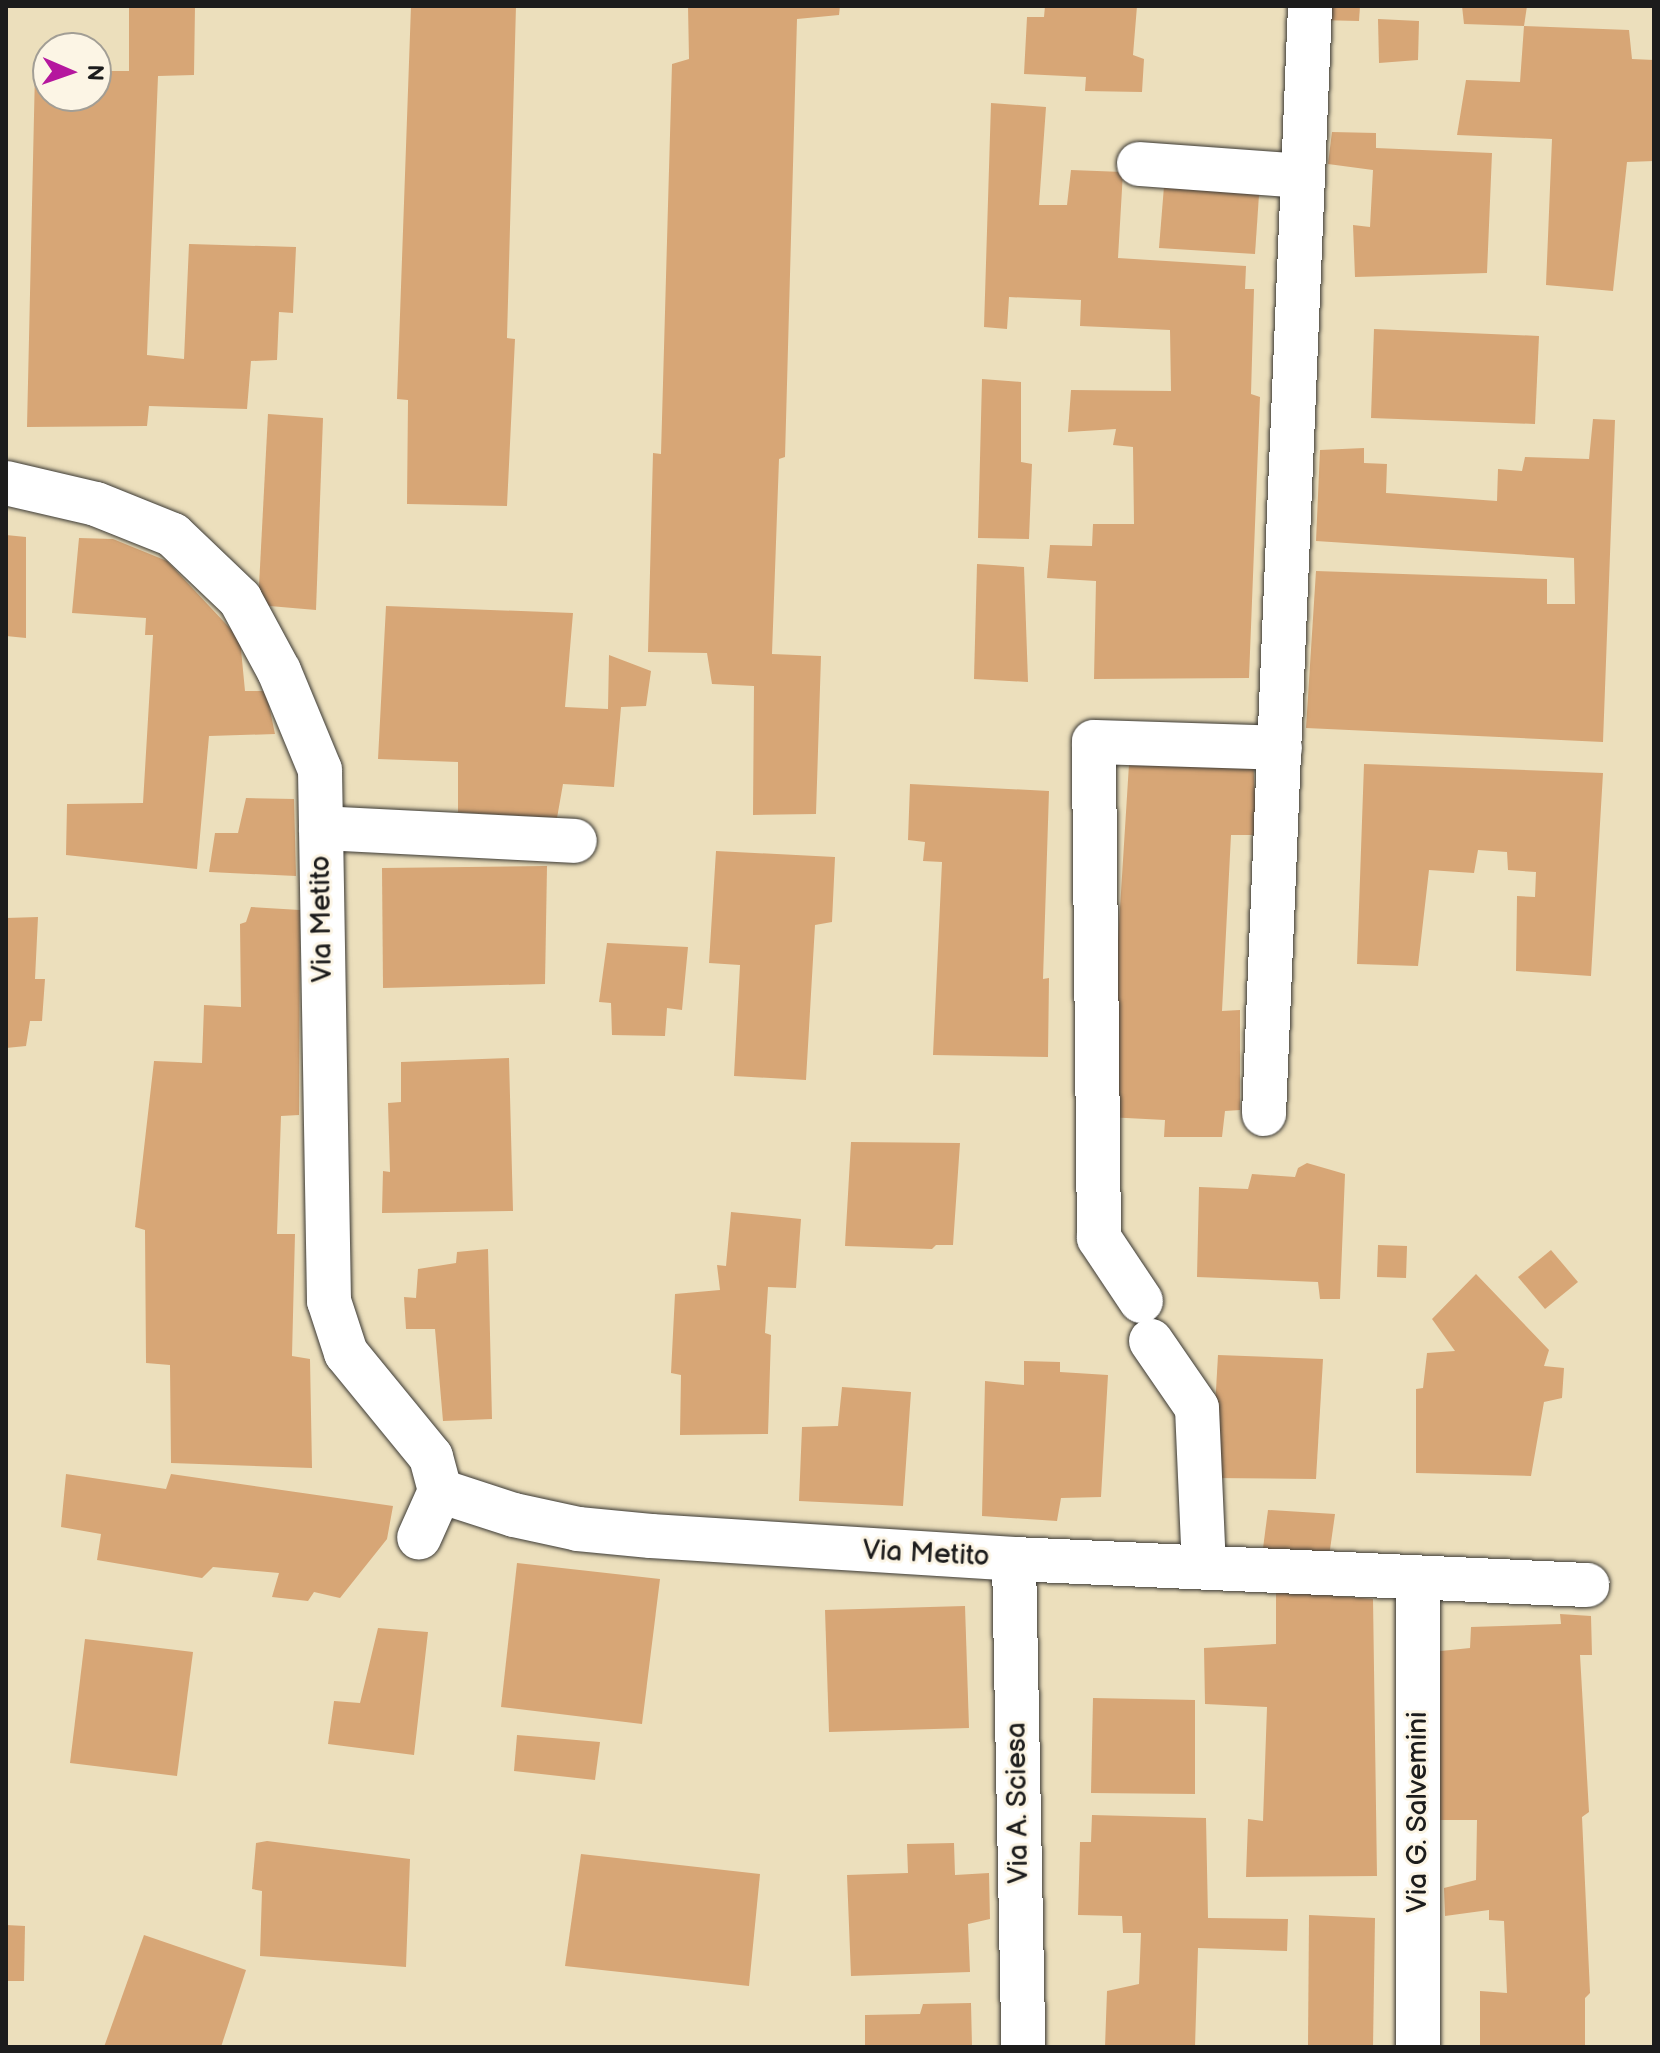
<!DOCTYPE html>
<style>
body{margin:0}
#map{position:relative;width:1660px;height:2053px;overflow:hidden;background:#ecdfbc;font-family:"Balsamiq Sans",sans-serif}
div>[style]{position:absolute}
.building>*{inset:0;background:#d7a676}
.roads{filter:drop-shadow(0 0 2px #3b3934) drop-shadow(0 0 2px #3b3934)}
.street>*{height:44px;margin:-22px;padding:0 22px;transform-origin:22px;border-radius:22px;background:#fff}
span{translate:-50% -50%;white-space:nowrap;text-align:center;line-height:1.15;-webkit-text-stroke:6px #fcf5e5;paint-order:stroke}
.street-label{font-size:28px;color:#1c1c1c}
.frame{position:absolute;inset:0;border:8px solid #1c1c1c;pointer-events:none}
.north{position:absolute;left:32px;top:32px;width:80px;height:80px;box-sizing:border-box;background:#fcf5e5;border:2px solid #a29e95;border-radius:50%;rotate:92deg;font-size:22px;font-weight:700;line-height:32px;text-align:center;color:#1c1c1c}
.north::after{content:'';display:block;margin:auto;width:28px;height:36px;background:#b5179e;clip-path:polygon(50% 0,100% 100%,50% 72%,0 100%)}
</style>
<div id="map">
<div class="building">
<i style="clip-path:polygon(129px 6px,195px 6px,194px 75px,158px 76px,147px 355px,184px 359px,189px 244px,296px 247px,293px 313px,279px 312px,277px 360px,251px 361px,247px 409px,149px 406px,147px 426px,27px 427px,35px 71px,48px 71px,48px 96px,96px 96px,96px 71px,129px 71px)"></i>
<i style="clip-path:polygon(411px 6px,516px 6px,507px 338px,515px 339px,507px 506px,407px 504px,408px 400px,397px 399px)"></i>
<i style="clip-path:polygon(688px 6px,840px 6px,839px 15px,797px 19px,785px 457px,779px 459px,772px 654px,821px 656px,816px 814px,753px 815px,754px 686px,712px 684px,707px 653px,648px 652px,653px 453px,661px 454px,672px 64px,689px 59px)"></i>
<i style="clip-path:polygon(1045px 6px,1137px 6px,1133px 55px,1144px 59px,1142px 92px,1085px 91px,1086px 77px,1024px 74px,1027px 17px,1044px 17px)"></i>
<i style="clip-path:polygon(1319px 6px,1360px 6px,1359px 21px,1318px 20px)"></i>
<i style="clip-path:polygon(1462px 6px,1527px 6px,1524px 26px,1464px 24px)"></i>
<i style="clip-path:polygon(1378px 19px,1419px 21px,1418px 60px,1379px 63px)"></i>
<i style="clip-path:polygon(1524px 26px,1629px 30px,1632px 59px,1654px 60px,1654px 161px,1627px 162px,1613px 291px,1546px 285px,1552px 139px,1457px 135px,1466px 80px,1520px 82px)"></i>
<i style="clip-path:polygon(991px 103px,1046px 107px,1039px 205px,1067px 205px,1071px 170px,1123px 172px,1118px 258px,1246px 266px,1245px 289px,1254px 289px,1251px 394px,1260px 397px,1249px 678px,1094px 679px,1096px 581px,1047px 578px,1050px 545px,1092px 546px,1093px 524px,1134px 524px,1133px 447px,1113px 445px,1116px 429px,1068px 432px,1071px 390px,1171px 391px,1170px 330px,1080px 326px,1081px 300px,1009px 297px,1007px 329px,984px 327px)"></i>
<i style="clip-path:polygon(1332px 132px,1376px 133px,1376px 148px,1492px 153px,1487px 273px,1355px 277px,1353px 225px,1370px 227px,1373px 170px,1328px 164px)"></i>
<i style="clip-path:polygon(1165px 174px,1260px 180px,1255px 254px,1159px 248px)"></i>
<i style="clip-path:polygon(1374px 329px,1539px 336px,1535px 424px,1371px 418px)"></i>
<i style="clip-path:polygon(982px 379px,1021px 382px,1021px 462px,1032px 464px,1029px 539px,978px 538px)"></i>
<i style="clip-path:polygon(268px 414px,323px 418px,316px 610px,258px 605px)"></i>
<i style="clip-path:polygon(1593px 419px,1615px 420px,1603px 742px,1306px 728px,1316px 571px,1547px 579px,1547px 604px,1575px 604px,1574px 558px,1316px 541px,1320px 450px,1364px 448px,1364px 463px,1387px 464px,1386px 493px,1497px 501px,1498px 469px,1522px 471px,1525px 457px,1589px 459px)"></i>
<i style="clip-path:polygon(6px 535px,26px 537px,26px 638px,6px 636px)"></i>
<i style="clip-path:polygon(79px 538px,113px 539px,167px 561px,240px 639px,245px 691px,266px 691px,275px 734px,209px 736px,197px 869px,66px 855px,67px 804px,143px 803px,153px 635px,145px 635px,146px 618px,72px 613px)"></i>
<i style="clip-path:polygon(977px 564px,1024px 567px,1028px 682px,974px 679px)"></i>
<i style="clip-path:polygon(386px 606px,573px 613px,565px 707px,608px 709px,609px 655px,651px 671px,646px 706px,621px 707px,614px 787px,563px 784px,557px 818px,458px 812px,458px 762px,378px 759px)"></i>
<i style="clip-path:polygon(1130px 748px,1253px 758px,1257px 835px,1231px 835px,1222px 1011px,1240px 1010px,1240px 1110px,1225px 1111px,1222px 1137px,1164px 1137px,1165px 1120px,1107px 1117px)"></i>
<i style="clip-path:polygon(1364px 764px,1603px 773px,1591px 976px,1516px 971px,1517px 896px,1535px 897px,1536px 872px,1508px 870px,1507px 852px,1478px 850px,1474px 873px,1429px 870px,1418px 966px,1357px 964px)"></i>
<i style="clip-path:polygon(910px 784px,1049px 791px,1043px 979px,1049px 978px,1048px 1057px,933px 1055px,942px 862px,923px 861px,925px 842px,908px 840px)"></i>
<i style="clip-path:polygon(246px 798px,294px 799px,296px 876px,209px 872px,215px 833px,238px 833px)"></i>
<i style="clip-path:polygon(716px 851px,835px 857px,832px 922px,815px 925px,806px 1080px,734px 1076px,740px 965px,709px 963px)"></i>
<i style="clip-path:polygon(547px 866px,545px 984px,383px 988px,382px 868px)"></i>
<i style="clip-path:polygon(251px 907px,300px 910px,299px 1115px,281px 1116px,277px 1234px,295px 1234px,292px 1356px,310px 1359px,312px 1468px,171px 1463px,170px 1365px,146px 1363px,145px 1230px,135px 1227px,154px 1061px,202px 1063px,204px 1005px,241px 1007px,240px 924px,246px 922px)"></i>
<i style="clip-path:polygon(38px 917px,35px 979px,45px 979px,42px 1021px,30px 1021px,26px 1046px,6px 1048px,6px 918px)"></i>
<i style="clip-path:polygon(607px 943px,688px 947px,682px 1010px,667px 1008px,665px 1036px,612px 1035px,611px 1003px,599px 1002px)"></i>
<i style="clip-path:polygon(509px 1058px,513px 1211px,382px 1213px,383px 1171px,390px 1172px,388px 1103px,401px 1102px,401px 1062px)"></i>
<i style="clip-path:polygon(851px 1142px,960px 1143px,953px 1245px,936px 1245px,932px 1249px,845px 1246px)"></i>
<i style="clip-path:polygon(1307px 1163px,1345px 1174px,1340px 1299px,1320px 1299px,1318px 1282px,1197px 1277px,1199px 1187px,1248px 1189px,1252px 1174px,1295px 1177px,1298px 1168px)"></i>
<i style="clip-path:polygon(731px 1212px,801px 1219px,796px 1288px,768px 1287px,765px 1333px,771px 1335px,768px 1434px,680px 1435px,681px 1375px,671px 1373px,675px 1294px,720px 1290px,717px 1265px,726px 1266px)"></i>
<i style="clip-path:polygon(1378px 1245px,1407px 1246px,1406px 1278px,1377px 1277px)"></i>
<i style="clip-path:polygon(488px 1249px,492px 1419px,443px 1421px,435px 1329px,406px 1329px,404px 1297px,416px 1298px,418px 1269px,456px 1263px,457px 1252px)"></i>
<i style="clip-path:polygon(1551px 1250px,1578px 1282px,1545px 1309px,1518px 1277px)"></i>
<i style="clip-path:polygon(1476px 1274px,1549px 1350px,1544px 1366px,1564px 1368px,1562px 1398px,1544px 1402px,1531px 1476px,1416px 1473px,1416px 1389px,1423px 1388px,1427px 1353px,1455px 1351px,1432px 1319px)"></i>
<i style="clip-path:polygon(1218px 1355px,1323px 1359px,1316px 1479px,1211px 1478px)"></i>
<i style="clip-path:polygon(1024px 1361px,1060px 1362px,1060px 1372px,1108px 1375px,1101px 1497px,1061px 1498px,1057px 1521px,982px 1516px,985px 1381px,1024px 1385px)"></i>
<i style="clip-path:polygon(842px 1387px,911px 1392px,903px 1506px,799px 1501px,802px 1427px,838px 1426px)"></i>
<i style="clip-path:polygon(66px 1474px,166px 1489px,171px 1474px,393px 1506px,387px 1539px,340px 1598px,314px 1592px,308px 1601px,272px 1597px,279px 1573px,213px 1567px,202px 1578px,97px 1560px,101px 1534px,61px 1527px)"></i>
<i style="clip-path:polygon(1268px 1510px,1335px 1514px,1328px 1564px,1262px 1556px)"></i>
<i style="clip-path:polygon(517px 1563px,660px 1579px,642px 1724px,501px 1707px)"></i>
<i style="clip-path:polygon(1276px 1591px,1373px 1599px,1377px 1876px,1246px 1877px,1248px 1819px,1263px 1821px,1267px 1707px,1205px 1704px,1204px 1648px,1276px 1644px)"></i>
<i style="clip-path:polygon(965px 1606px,969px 1728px,829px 1732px,825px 1610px)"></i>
<i style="clip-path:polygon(1560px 1614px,1591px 1616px,1592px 1655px,1580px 1655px,1589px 1812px,1582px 1817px,1590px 1993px,1585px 1998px,1585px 2047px,1480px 2047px,1480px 1991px,1507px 1993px,1504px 1921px,1489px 1920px,1489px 1910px,1445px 1916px,1444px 1888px,1476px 1880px,1477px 1820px,1440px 1820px,1431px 1652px,1470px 1648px,1471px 1627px,1561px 1624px)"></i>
<i style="clip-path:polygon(378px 1628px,428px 1632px,414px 1755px,328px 1744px,334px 1701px,360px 1703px)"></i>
<i style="clip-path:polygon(85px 1639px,193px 1652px,177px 1776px,70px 1763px)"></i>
<i style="clip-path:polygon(1093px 1698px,1195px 1700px,1195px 1794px,1091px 1793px)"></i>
<i style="clip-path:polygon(517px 1735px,600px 1742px,595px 1780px,514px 1771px)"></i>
<i style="clip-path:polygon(1092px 1815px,1206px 1818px,1208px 1918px,1288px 1919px,1287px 1951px,1198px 1948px,1195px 2047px,1105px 2047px,1107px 1991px,1139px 1984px,1141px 1933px,1123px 1933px,1122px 1916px,1078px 1915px,1080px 1842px,1091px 1842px)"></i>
<i style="clip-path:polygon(267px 1841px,410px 1859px,406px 1967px,260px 1956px,262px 1891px,252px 1889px,256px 1843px)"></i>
<i style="clip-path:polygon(954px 1843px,955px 1875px,989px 1873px,990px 1919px,968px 1924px,970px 1972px,851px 1976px,847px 1875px,908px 1873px,907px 1844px)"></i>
<i style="clip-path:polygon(581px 1854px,760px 1874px,749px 1986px,565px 1966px)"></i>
<i style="clip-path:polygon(1309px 1915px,1375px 1918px,1373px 2047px,1308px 2047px)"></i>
<i style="clip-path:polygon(6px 1925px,25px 1926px,24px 1981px,6px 1981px)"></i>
<i style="clip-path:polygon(144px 1935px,246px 1970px,221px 2047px,104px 2047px)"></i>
<i style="clip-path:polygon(971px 2003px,972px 2047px,865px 2047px,865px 2015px,920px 2014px,923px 2004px)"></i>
</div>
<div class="roads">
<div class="street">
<i style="left:1139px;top:164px;width:163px;rotate:4.2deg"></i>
<i style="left:6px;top:483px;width:92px;rotate:13.1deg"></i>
<i style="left:96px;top:504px;width:83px;rotate:21.9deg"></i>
<i style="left:173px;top:535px;width:93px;rotate:43.7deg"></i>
<i style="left:240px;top:599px;width:82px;rotate:61.6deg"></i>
<i style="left:279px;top:671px;width:107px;rotate:67.5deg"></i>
<i style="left:320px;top:770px;width:531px;rotate:89.03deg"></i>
<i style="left:329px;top:1301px;width:55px;rotate:71.9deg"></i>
<i style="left:346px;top:1353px;width:134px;rotate:50.7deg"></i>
<i style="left:431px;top:1457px;width:35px;rotate:75deg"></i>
<i style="left:440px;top:1491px;width:51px;rotate:114.1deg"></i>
<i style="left:321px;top:828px;width:254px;rotate:2.9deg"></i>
<i style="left:1264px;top:1114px;width:1109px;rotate:-87.62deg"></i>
<i style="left:1141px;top:1301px;width:76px;rotate:-123.7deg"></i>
<i style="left:1099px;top:1238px;width:496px;rotate:-90.6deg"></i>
<i style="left:1094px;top:742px;width:186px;rotate:1.8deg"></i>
<i style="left:1151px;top:1341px;width:81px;rotate:55.5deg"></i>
<i style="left:1197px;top:1408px;width:158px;rotate:87.5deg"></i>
<i style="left:440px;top:1491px;width:78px;rotate:18deg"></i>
<i style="left:514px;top:1515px;width:66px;rotate:12.3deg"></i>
<i style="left:578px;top:1529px;width:73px;rotate:5.5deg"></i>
<i style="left:651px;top:1536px;width:364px;rotate:3.6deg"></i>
<i style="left:1014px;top:1559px;width:574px;rotate:2.6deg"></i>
<i style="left:1014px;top:1559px;width:488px;rotate:88.9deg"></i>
<i style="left:1418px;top:1578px;width:469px;rotate:90deg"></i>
</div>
</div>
<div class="street-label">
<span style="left:322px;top:919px;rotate:-91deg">Via Metito</span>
<span style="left:926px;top:1554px;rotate:3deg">Via Metito</span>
<span style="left:1018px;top:1803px;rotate:-91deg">Via A. Sciesa</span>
<span style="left:1418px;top:1812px;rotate:-90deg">Via G. Salvemini</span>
</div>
<div class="frame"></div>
<div class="north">N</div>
</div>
